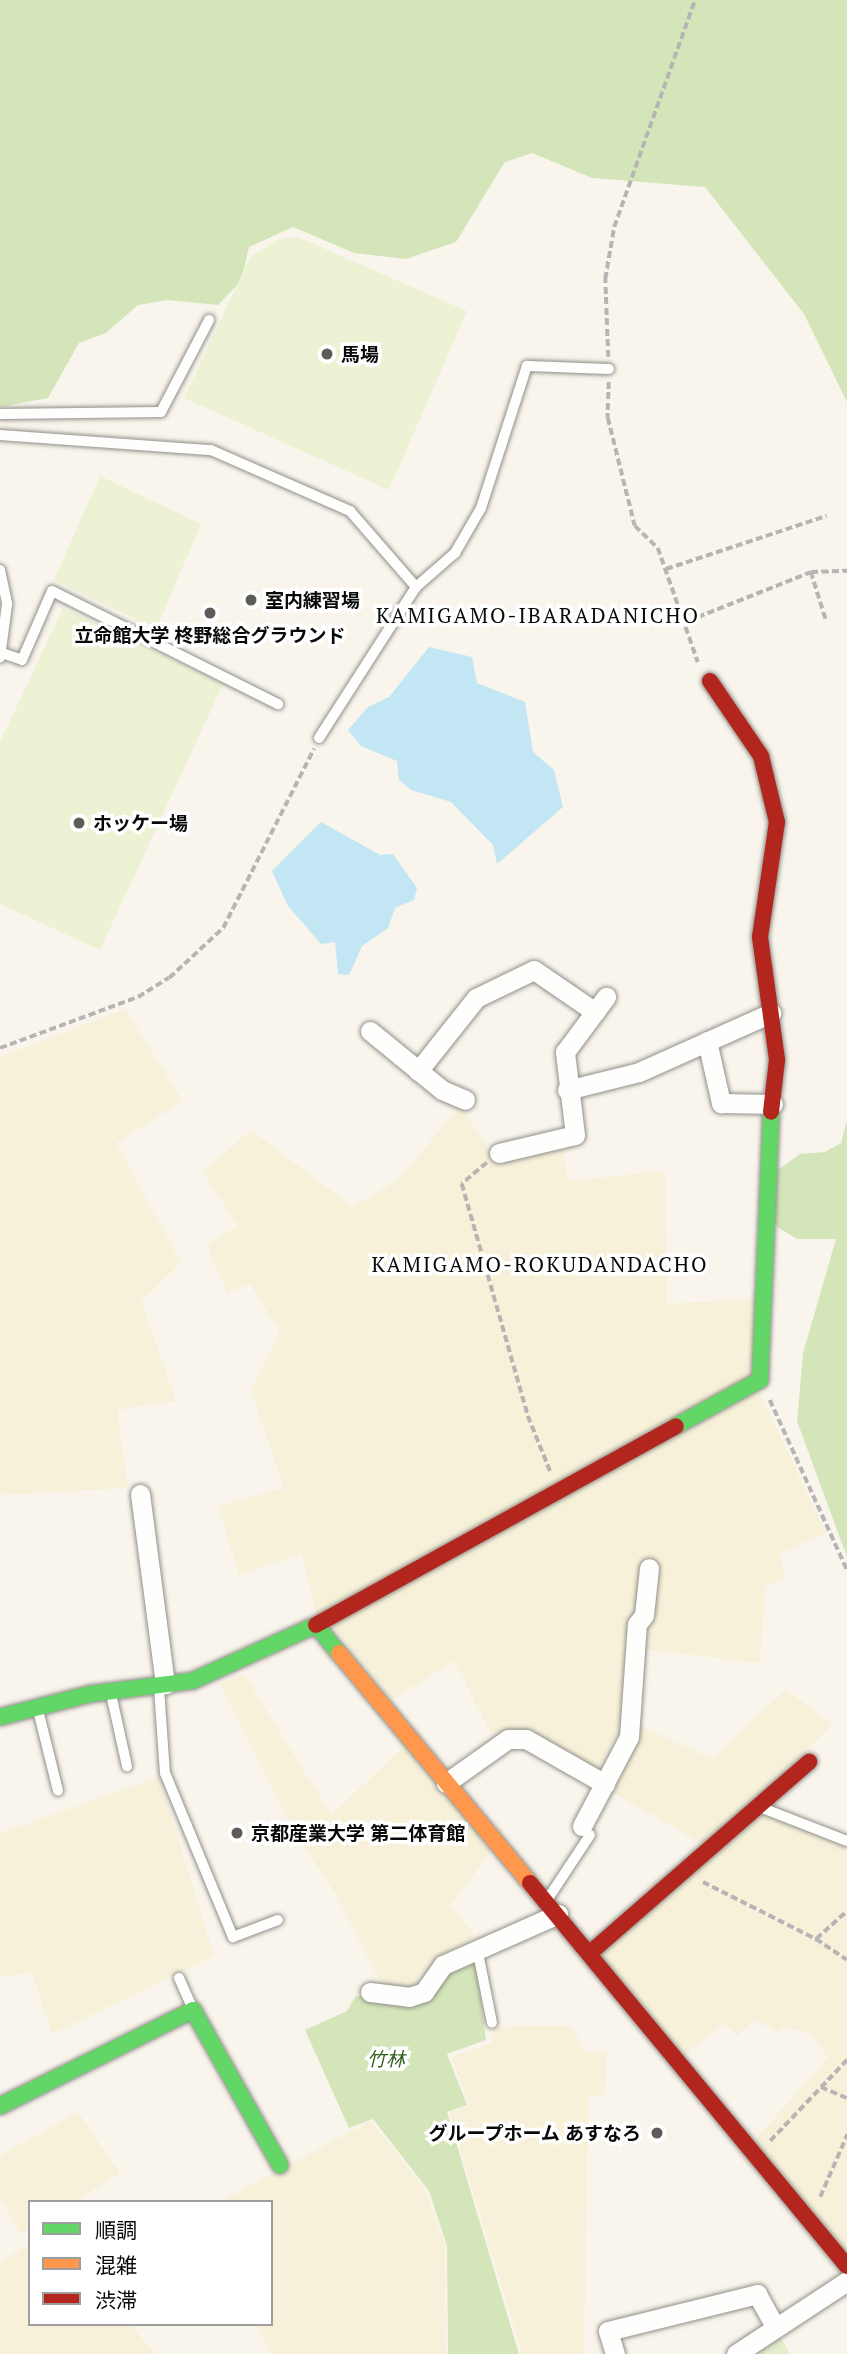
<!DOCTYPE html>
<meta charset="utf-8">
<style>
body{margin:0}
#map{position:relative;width:847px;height:2354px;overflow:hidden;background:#f9f5ec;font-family:"PT Serif","Noto Sans JP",serif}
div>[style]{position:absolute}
.farmland>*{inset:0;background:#f6f1d8}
.green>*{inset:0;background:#e4eecc}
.forest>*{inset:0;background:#d4e6b9}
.pitch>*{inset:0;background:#edf2d5}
.water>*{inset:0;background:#c2e6f3}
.path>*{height:3.5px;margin-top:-1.75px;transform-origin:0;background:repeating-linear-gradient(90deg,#b6b5b4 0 7px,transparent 0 10.5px)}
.roads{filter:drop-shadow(0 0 2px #918f8b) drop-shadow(0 0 2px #918f8b)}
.lane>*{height:10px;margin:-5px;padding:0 5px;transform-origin:5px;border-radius:5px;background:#fefefc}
.street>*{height:19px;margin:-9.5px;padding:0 9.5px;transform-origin:9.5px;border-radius:9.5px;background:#fefefc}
.fast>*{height:16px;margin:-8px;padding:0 8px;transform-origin:8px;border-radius:8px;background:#63d668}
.slow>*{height:16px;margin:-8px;padding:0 8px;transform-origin:8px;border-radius:8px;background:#ff974d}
.jam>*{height:16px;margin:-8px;padding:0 8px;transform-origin:8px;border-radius:8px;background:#b3261e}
.dots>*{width:19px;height:19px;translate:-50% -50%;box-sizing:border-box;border:4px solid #fff;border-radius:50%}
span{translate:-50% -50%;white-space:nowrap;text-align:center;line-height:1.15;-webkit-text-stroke:7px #fff;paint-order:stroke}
.poi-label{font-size:19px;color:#090909;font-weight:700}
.left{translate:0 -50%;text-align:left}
.right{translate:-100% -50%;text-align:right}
.park-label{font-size:19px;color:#2f601b;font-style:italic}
.neighbourhood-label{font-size:21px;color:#090909;letter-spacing:2px}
.legend{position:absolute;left:28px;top:2200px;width:245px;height:126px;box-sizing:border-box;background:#fff;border:2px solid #9d9d9d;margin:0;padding:9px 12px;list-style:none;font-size:21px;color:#090909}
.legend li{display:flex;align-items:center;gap:14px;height:35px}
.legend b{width:35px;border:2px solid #9d9d9d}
</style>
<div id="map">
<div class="farmland">
<i style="clip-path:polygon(125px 1009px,183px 1101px,116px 1143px,181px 1263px,141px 1301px,176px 1401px,117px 1410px,128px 1488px,0 1495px,0 1057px)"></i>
<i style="clip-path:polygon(460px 1105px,495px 1159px,563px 1144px,567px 1181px,665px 1171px,667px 1304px,766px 1298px,760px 1380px,319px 1625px,302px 1553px,239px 1575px,218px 1506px,284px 1488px,251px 1390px,280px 1332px,250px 1284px,227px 1293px,207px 1245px,238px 1226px,203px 1172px,251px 1130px,352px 1206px,400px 1179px)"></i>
<i style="clip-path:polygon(757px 1387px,826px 1533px,779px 1554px,786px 1579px,765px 1586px,760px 1663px,626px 1647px,622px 1726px,596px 1772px,509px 1730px,491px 1734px,455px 1661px,391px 1700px,332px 1625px)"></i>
<i style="clip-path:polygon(245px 1675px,331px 1815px,407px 1744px,494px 1848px,450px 1906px,476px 1936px,440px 1956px,409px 1990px,395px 1990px,378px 1978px,335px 1893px,294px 1832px,220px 1684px)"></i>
<i style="clip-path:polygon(786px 1689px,832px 1725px,706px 1846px,608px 1790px,639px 1725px,712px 1759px)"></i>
<i style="clip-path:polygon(159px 1777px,214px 1956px,52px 2034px,32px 1972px,0 1977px,0 1833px)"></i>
<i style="clip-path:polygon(761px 1802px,847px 1835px,847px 2258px,752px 2143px,828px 2058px,811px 2033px,784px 2027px,777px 2032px,755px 2020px,736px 2036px,724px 2023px,682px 2057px,593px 1949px)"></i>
<i style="clip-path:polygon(572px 2026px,584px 2051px,606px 2053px,605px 2094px,588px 2097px,584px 2354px,522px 2354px,449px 2112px,470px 2106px,451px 2057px,493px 2043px,492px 2027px)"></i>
<i style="clip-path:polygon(78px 2112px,120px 2174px,73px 2202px,30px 2202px,30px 2228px,20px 2233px,0 2198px,0 2156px)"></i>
<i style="clip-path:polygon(371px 2121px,426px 2191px,445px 2245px,446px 2354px,272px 2354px,255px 2324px,271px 2324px,271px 2202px,219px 2202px)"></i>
<i style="clip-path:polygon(30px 2244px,30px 2324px,130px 2324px,155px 2354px,0 2354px,0 2261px)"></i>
</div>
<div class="green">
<i style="clip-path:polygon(775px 2327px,790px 2354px,755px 2354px,753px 2347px)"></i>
</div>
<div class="forest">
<i style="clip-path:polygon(0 0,847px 0,847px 402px,804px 314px,705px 187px,592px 178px,532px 153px,505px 162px,456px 242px,406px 259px,354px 253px,293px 227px,249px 247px,241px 281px,218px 305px,168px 300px,138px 305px,106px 333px,79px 343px,48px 398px,0 407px)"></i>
<i style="clip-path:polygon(847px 1120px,847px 1557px,797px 1421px,803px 1353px,836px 1239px,797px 1239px,777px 1227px,770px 1202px,778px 1170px,800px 1154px,825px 1152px,841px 1143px)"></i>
<i style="clip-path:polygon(475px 1951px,486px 2040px,447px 2054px,467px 2105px,447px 2112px,519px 2354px,448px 2354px,447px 2246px,429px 2191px,373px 2119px,349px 2128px,305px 2030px,347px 2011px,356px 1996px,410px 1999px,446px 1966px)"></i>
</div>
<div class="pitch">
<i style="clip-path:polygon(298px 237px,467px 311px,389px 490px,184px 398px,250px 257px,279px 239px)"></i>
<i style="clip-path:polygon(100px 476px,201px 524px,156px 629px,54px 580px)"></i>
<i style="clip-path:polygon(63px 608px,223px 684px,100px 950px,0 904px,0 742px)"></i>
</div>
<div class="water">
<i style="clip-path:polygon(429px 647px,472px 657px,477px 683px,525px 702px,533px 752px,554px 770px,563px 807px,497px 864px,493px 845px,451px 802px,411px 790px,399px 780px,397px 761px,361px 746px,348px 730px,368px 707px,389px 697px)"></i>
<i style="clip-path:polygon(321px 822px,380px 855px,393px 854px,417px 888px,414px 900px,395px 908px,388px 928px,362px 946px,349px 975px,338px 974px,335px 942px,321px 944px,288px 906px,272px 871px)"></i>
</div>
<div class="path">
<i style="left:608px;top:357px;width:78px;rotate:-92.2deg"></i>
<i style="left:605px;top:279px;width:53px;rotate:-80.2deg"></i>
<i style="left:614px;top:227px;width:241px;rotate:-70.4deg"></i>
<i style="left:609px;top:382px;width:36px;rotate:92deg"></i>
<i style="left:608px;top:418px;width:111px;rotate:76deg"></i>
<i style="left:635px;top:526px;width:32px;rotate:44deg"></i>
<i style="left:658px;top:548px;width:121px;rotate:70.7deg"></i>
<i style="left:666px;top:569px;width:169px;rotate:-18.3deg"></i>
<i style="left:811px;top:572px;width:36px;rotate:-2deg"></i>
<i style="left:688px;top:621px;width:132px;rotate:-21.7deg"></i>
<i style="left:811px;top:572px;width:50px;rotate:72.6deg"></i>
<i style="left:0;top:1048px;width:147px;rotate:-20.3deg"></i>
<i style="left:138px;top:997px;width:36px;rotate:-32deg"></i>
<i style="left:169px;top:978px;width:74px;rotate:-42.8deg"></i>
<i style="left:223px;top:928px;width:201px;rotate:-63.1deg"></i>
<i style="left:487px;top:1163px;width:33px;rotate:140deg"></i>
<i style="left:462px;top:1184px;width:241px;rotate:74.1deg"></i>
<i style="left:528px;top:1416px;width:61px;rotate:68deg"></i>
<i style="left:770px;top:1400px;width:187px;rotate:65.6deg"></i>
<i style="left:703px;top:1882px;width:127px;rotate:26.8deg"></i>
<i style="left:816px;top:1939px;width:42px;rotate:-42.1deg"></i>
<i style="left:816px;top:1939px;width:37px;rotate:34deg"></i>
<i style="left:821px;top:2087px;width:28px;rotate:23deg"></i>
<i style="left:770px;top:2141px;width:112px;rotate:-46.5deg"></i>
<i style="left:820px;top:2197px;width:68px;rotate:-66.5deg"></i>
</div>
<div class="roads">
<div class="lane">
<i style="left:0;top:414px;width:161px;rotate:-0.7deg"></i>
<i style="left:161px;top:412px;width:104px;rotate:-62.4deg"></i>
<i style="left:0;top:435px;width:212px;rotate:4.1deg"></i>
<i style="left:211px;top:450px;width:152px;rotate:23.7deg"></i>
<i style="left:350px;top:511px;width:101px;rotate:49deg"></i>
<i style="left:0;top:570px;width:35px;rotate:78deg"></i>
<i style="left:7px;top:604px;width:54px;rotate:97.4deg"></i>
<i style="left:2px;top:653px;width:21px;rotate:19deg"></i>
<i style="left:22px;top:660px;width:75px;rotate:-66.5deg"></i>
<i style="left:52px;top:591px;width:253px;rotate:26.6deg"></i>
<i style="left:319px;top:738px;width:179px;rotate:-57.3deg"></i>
<i style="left:416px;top:587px;width:52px;rotate:-41.1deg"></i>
<i style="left:455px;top:553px;width:52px;rotate:-60deg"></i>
<i style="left:481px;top:508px;width:149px;rotate:-72.1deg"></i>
<i style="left:527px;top:366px;width:82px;rotate:2.1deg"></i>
<i style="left:159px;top:1688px;width:85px;rotate:86deg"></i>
<i style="left:165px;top:1773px;width:178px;rotate:67.5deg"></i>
<i style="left:233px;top:1937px;width:48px;rotate:-20.7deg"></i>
<i style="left:111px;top:1694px;width:74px;rotate:77.5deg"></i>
<i style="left:38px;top:1710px;width:83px;rotate:76.1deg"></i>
<i style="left:762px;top:1808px;width:91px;rotate:21.2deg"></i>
<i style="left:547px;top:1900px;width:78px;rotate:-56.5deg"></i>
<i style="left:477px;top:1948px;width:76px;rotate:78.7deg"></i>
<i style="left:179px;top:1978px;width:34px;rotate:66deg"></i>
</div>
<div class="street">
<i style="left:370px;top:1031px;width:93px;rotate:39.3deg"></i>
<i style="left:442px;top:1090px;width:25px;rotate:23deg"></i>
<i style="left:707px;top:1041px;width:64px;rotate:77.3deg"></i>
<i style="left:721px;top:1103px;width:52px;rotate:1.1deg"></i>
<i style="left:418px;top:1071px;width:93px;rotate:-51.5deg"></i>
<i style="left:476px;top:998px;width:64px;rotate:-25.8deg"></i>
<i style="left:534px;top:970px;width:74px;rotate:34.5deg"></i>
<i style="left:567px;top:1090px;width:74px;rotate:-14deg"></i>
<i style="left:639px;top:1072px;width:145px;rotate:-24.1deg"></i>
<i style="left:499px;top:1153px;width:78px;rotate:-13.3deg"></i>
<i style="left:575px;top:1135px;width:84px;rotate:-96.9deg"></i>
<i style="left:565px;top:1052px;width:69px;rotate:-53.3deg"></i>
<i style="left:140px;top:1494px;width:192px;rotate:82.5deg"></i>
<i style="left:446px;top:1783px;width:76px;rotate:-35.4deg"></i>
<i style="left:508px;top:1739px;width:18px"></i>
<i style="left:526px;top:1739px;width:91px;rotate:29.7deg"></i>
<i style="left:582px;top:1826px;width:101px;rotate:-62.2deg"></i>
<i style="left:629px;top:1737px;width:113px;rotate:-86deg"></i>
<i style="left:637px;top:1624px;width:11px;rotate:-52deg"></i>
<i style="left:644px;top:1615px;width:47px;rotate:-83.9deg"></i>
<i style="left:370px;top:1992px;width:39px;rotate:7deg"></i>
<i style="left:409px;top:1997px;width:16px;rotate:-18deg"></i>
<i style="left:424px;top:1992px;width:33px;rotate:-55deg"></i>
<i style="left:443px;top:1965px;width:126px;rotate:-23.9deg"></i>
<i style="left:615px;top:2354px;width:24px;rotate:-107deg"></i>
<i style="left:608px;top:2331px;width:154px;rotate:-13.9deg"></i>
<i style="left:757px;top:2294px;width:38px;rotate:61deg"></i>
<i style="left:736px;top:2354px;width:133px;rotate:-33.3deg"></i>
</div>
<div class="fast">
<i style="left:676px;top:1426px;width:96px;rotate:-28.7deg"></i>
<i style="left:760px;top:1380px;width:268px;rotate:-87.6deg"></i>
<i style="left:0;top:1717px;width:93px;rotate:-14.3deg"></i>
<i style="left:90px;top:1694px;width:103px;rotate:-7.3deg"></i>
<i style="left:192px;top:1681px;width:136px;rotate:-24.3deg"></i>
<i style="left:316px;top:1625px;width:36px;rotate:51deg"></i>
<i style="left:0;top:2106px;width:216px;rotate:-26.4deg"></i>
<i style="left:193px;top:2010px;width:178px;rotate:60.7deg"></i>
</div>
<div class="slow">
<i style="left:339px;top:1653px;width:299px;rotate:50.3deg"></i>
</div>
<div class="jam">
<i style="left:710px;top:681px;width:91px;rotate:55.8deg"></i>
<i style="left:761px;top:756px;width:68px;rotate:76.4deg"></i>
<i style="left:777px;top:822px;width:116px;rotate:98.4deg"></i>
<i style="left:760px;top:937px;width:124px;rotate:82.1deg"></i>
<i style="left:777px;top:1060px;width:52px;rotate:96.6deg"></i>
<i style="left:316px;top:1625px;width:411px;rotate:-28.9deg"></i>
<i style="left:530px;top:1883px;width:497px;rotate:50.4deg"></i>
<i style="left:590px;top:1953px;width:291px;rotate:-41.1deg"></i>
</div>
</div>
<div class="dots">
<i style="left:327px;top:354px;background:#5d5c58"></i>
<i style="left:251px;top:600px;background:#5d5c58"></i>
<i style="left:210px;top:613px;background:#5d5c58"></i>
<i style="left:79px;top:823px;background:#5d5c58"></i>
<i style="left:237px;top:1833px;background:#5d5c58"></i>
<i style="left:657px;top:2133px;background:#5d5c58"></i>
</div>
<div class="poi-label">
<span class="left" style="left:341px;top:354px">馬場</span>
<span class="left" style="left:265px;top:600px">室内練習場</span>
<span style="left:210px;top:635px">立命館大学 柊野総合グラウンド</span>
<span class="left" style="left:93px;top:823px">ホッケー場</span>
<span class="left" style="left:251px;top:1833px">京都産業大学 第二体育館</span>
<span class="right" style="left:641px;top:2133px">グループホーム あすなろ</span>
</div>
<div class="park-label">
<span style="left:386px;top:2059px">竹林</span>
</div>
<div class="neighbourhood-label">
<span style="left:538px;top:615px">KAMIGAMO-IBARADANICHO</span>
<span style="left:540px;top:1264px">KAMIGAMO-ROKUDANDACHO</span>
</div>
<ul class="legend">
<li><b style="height:9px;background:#63d668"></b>順調</li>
<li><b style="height:9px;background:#ff974d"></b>混雑</li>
<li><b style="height:9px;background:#b3261e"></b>渋滞</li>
</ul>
</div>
